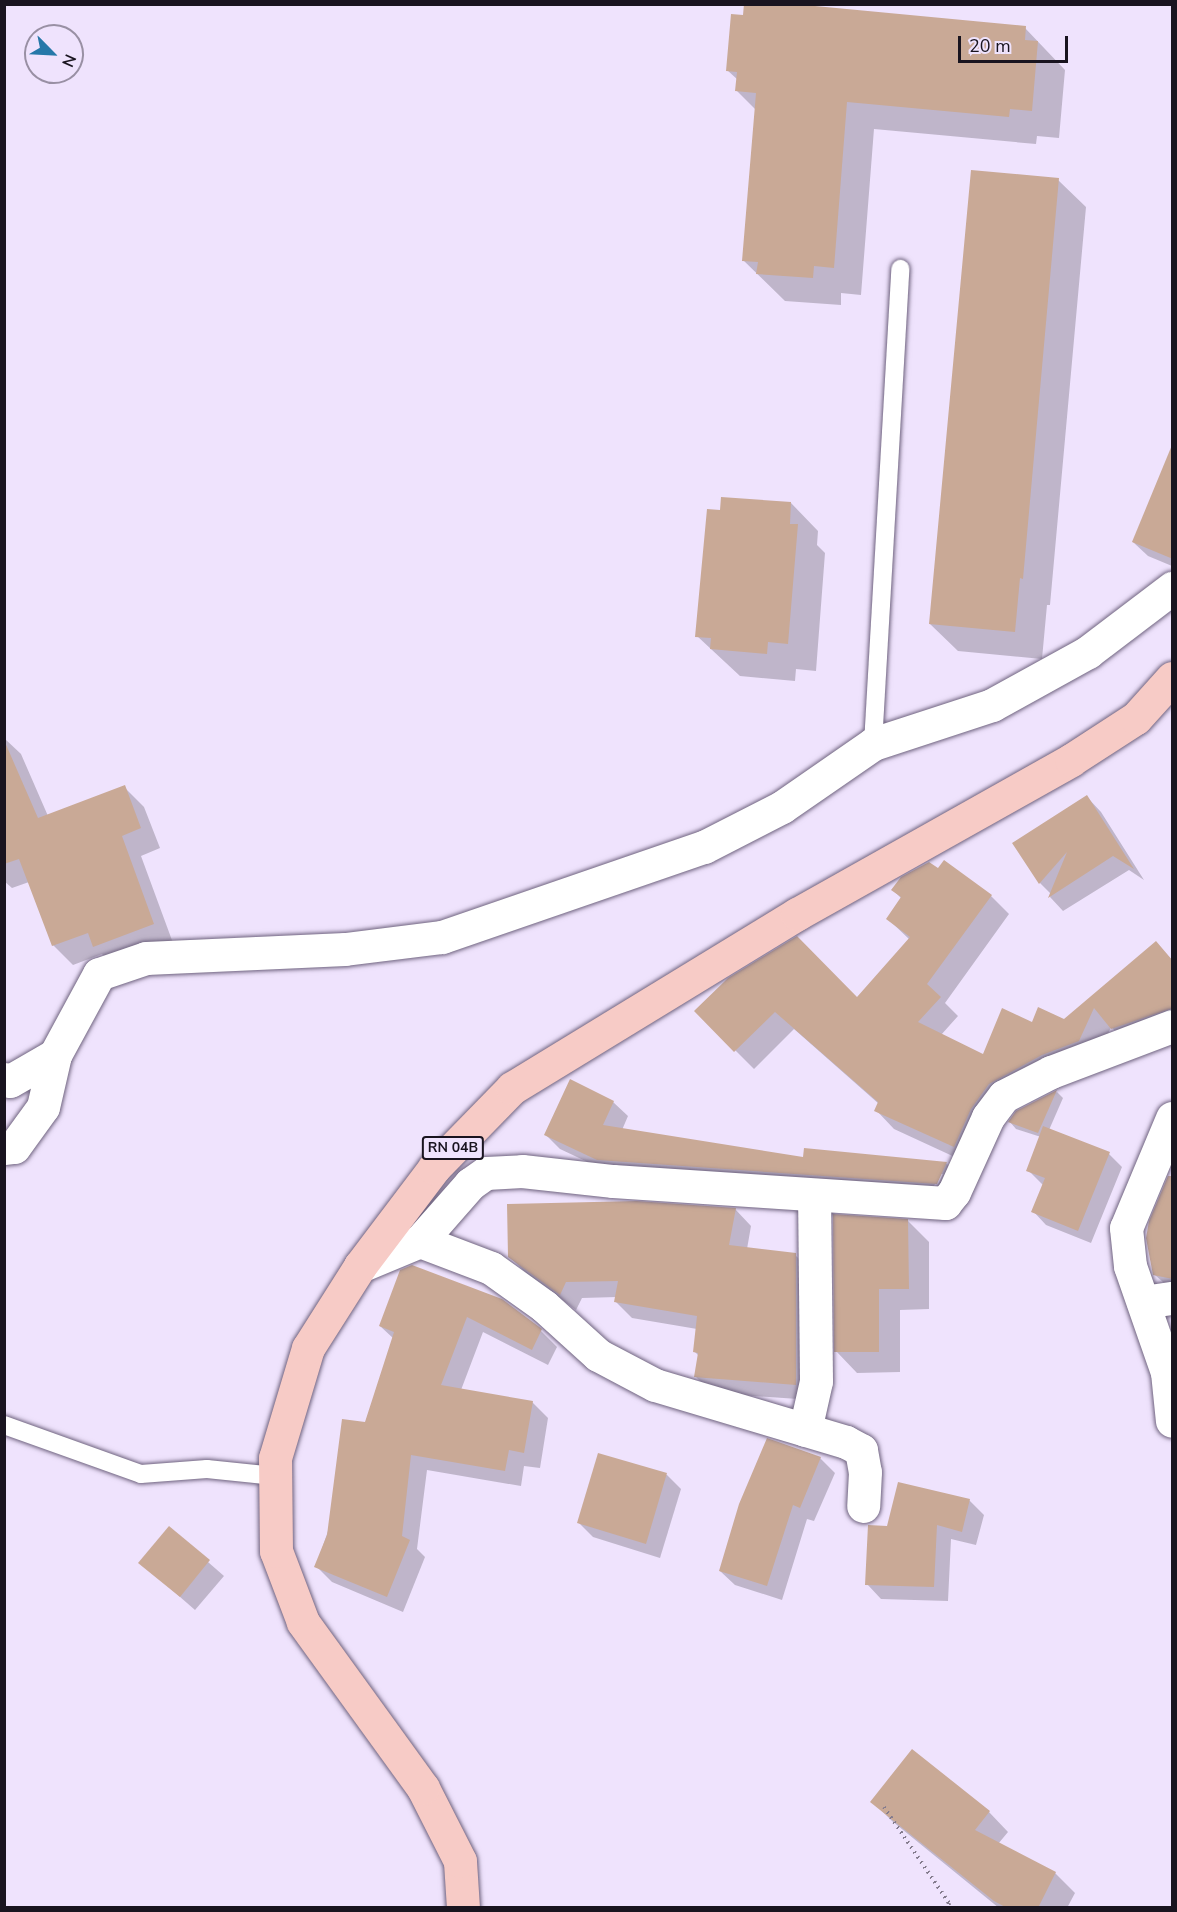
<!DOCTYPE html>
<style>
body{margin:0}
#map{position:relative;width:1177px;height:1912px;overflow:hidden;background:#efe3fd;font-family:"Nunito Sans",sans-serif}
div>[style]{position:absolute}
.shadow>*{inset:0;background:#0003}
.building>*{inset:0;background:#c9a996}
.path>*{height:4px;margin-top:-2px;transform-origin:0;background:repeating-linear-gradient(90deg,#837b8d 0 1.5px,transparent 0 6px)}
.roads{filter:drop-shadow(0 0 2px #6f637f) drop-shadow(0 0 2px #6f637f)}
.lane>*{height:18px;margin:-9px;padding:0 9px;transform-origin:9px;border-radius:9px;background:#fff}
.street>*{height:33px;margin:-16.5px;padding:0 16.5px;transform-origin:16.5px;border-radius:16.5px;background:#fff}
.primary>*{height:33px;margin:-16.5px;padding:0 16.5px;transform-origin:16.5px;border-radius:16.5px;background:#f7cbc6}
span{translate:-50% -50%;white-space:nowrap;text-align:center;line-height:1.15;-webkit-text-stroke:5px #efe3fd;paint-order:stroke}
.shield-label span{padding:2px 4px;background:#efe3fd;border:2px solid;border-radius:4px;-webkit-text-stroke-width:0}
.shield-label{font-size:14px;color:#19141f;font-weight:700}
.frame{position:absolute;inset:0;border:6px solid #19141f;pointer-events:none}
.north{position:absolute;left:24px;top:24px;width:60px;height:60px;box-sizing:border-box;background:#efe3fd;border:2px solid #9990a4;border-radius:50%;rotate:114deg;font-size:16px;font-weight:700;line-height:24px;text-align:center;color:#19141f}
.north::after{content:'';display:block;margin:auto;width:21px;height:27px;background:#2678a9;clip-path:polygon(50% 0,100% 100%,50% 72%,0 100%)}
.scale{position:absolute;left:958px;top:36px;width:110px;height:27px;box-sizing:border-box;border:3px solid #19141f;border-top:0;padding-left:8px;font-size:18px;line-height:21px;white-space:nowrap;color:#19141f;-webkit-text-stroke:4px #efe3fd;paint-order:stroke}
</style>
<div id="map">
<div class="shadow">
<i style="clip-path:polygon(1025px 28px,1065px 70px,1059px 138px,1037px 136px,1036px 144px,874px 129px,861px 295px,841px 293px,841px 305px,785px 301px,743px 260px,756px 110px,737px 91px,738px 80px,727px 70px)"></i>
<i style="clip-path:polygon(1058px 180px,1086px 207px,1050px 605px,1047px 605px,1042px 659px,958px 651px,930px 624px)"></i>
<i style="clip-path:polygon(1172px 489px,1172px 566px,1148px 556px,1133px 542px)"></i>
<i style="clip-path:polygon(791px 503px,818px 531px,817px 545px,825px 553px,816px 671px,796px 669px,795px 681px,740px 676px,697px 636px)"></i>
<i style="clip-path:polygon(4px 738px,21px 754px,48px 816px,124px 787px,144px 807px,160px 848px,141px 856px,173px 943px,114px 966px,102px 954px,73px 965px,53px 945px,29px 882px,12px 888px,4px 881px)"></i>
<i style="clip-path:polygon(1087px 797px,1101px 812px,1144px 880px,1129px 870px,1063px 911px,1050px 897px,1051px 894px,1040px 883px,1014px 843px)"></i>
<i style="clip-path:polygon(893px 890px,991px 896px,1009px 914px,945px 1003px,958px 1016px,941px 1035px,983px 1056px,1033px 1024px,1064px 1020px,1155px 943px,1172px 960px,1172px 1031px,1131px 1046px,1111px 1027px,1097px 1059px,1008px 1102px,972px 1165px,894px 1129px,876px 1110px,879px 1104px,794px 1029px,754px 1069px,696px 1011px,858px 999px,910px 940px,888px 919px,902px 899px)"></i>
<i style="clip-path:polygon(1057px 1092px,1063px 1098px,1049px 1130px,1109px 1154px,1122px 1167px,1091px 1243px,1046px 1225px,1033px 1211px,1043px 1185px,1028px 1170px,1041px 1137px,1016px 1129px,1010px 1122px,1017px 1112px)"></i>
<i style="clip-path:polygon(evenodd,613px 1102px,628px 1116px,622px 1130px,805px 1159px,946px 1163px,961px 1178px,951px 1198px,613px 1174px,560px 1149px,546px 1135px,613px 1102px,940px 1174px,943px 1174px,935px 1191px,932px 1190px,940px 1174px)"></i>
<i style="clip-path:polygon(735px 1209px,751px 1226px,747px 1249px,795px 1255px,812px 1271px,812px 1400px,712px 1393px,695px 1376px,699px 1356px,695px 1352px,697px 1329px,632px 1318px,616px 1302px,617px 1297px,582px 1298px,576px 1310px,526px 1273px,509px 1256px)"></i>
<i style="clip-path:polygon(1172px 1214px,1172px 1290px,1155px 1275px)"></i>
<i style="clip-path:polygon(908px 1221px,929px 1242px,929px 1309px,900px 1310px,900px 1372px,857px 1373px,836px 1351px)"></i>
<i style="clip-path:polygon(401px 1271px,541px 1331px,557px 1347px,548px 1365px,483px 1332px,461px 1390px,532px 1402px,548px 1418px,540px 1468px,524px 1466px,521px 1486px,427px 1470px,417px 1549px,425px 1557px,403px 1612px,332px 1582px,316px 1566px,394px 1339px,380px 1326px)"></i>
<i style="clip-path:polygon(599px 1455px,667px 1475px,681px 1489px,660px 1558px,593px 1537px,579px 1523px)"></i>
<i style="clip-path:polygon(820px 1458px,835px 1473px,814px 1521px,807px 1519px,782px 1600px,735px 1585px,720px 1571px)"></i>
<i style="clip-path:polygon(969px 1500px,984px 1515px,976px 1545px,951px 1539px,948px 1601px,881px 1599px,867px 1584px,888px 1527px)"></i>
<i style="clip-path:polygon(169px 1528px,224px 1576px,195px 1610px,140px 1562px)"></i>
<i style="clip-path:polygon(872px 1801px,989px 1812px,1008px 1832px,998px 1844px,1055px 1873px,1075px 1893px,1067px 1908px,999px 1908px,892px 1821px)"></i>
</div>
<div class="building">
<i style="clip-path:polygon(744px 4px,794px 4px,1026px 26px,1025px 40px,1038px 41px,1032px 111px,1010px 109px,1009px 117px,847px 102px,834px 268px,814px 266px,813px 278px,756px 274px,758px 262px,742px 261px,756px 93px,735px 91px,737px 72px,726px 71px,731px 14px,743px 15px)"></i>
<i style="clip-path:polygon(971px 170px,1059px 178px,1023px 579px,1020px 578px,1015px 632px,929px 624px)"></i>
<i style="clip-path:polygon(1172px 445px,1173px 445px,1173px 559px,1132px 542px)"></i>
<i style="clip-path:polygon(721px 497px,791px 502px,790px 524px,798px 524px,788px 644px,768px 642px,767px 654px,710px 649px,711px 638px,695px 637px,707px 509px,720px 510px)"></i>
<i style="clip-path:polygon(4px 740px,38px 818px,125px 785px,141px 828px,122px 836px,154px 924px,93px 947px,88px 933px,52px 946px,19px 859px,4px 864px)"></i>
<i style="clip-path:polygon(1087px 795px,1134px 869px,1113px 856px,1048px 898px,1067px 852px,1039px 884px,1012px 843px)"></i>
<i style="clip-path:polygon(944px 860px,992px 895px,927px 984px,941px 997px,918px 1022px,983px 1054px,1002px 1008px,1032px 1022px,1038px 1007px,1064px 1019px,1156px 941px,1173px 961px,1173px 1008px,1111px 1029px,1094px 1008px,1079px 1041px,1042px 1055px,989px 1084px,971px 1109px,954px 1147px,874px 1111px,878px 1102px,775px 1012px,734px 1052px,694px 1011px,728px 978px,797px 936px,857px 997px,910px 937px,886px 919px,901px 897px,891px 890px,901px 877px,929px 862px,938px 868px)"></i>
<i style="clip-path:polygon(570px 1079px,614px 1101px,603px 1125px,803px 1157px,804px 1148px,947px 1162px,937px 1184px,597px 1160px,544px 1135px)"></i>
<i style="clip-path:polygon(1057px 1090px,1038px 1133px,1008px 1122px,1016px 1111px)"></i>
<i style="clip-path:polygon(1043px 1126px,1110px 1152px,1078px 1231px,1031px 1212px,1045px 1178px,1026px 1171px)"></i>
<i style="clip-path:polygon(1168px 1176px,1173px 1176px,1173px 1279px,1153px 1275px,1146px 1238px,1149px 1221px)"></i>
<i style="clip-path:polygon(637px 1201px,736px 1208px,729px 1245px,796px 1253px,796px 1385px,694px 1377px,698px 1353px,693px 1352px,697px 1316px,614px 1302px,618px 1281px,566px 1282px,560px 1295px,508px 1257px,507px 1204px)"></i>
<i style="clip-path:polygon(833px 1214px,908px 1219px,909px 1289px,879px 1289px,879px 1352px,834px 1352px)"></i>
<i style="clip-path:polygon(412px 1265px,502px 1299px,542px 1329px,532px 1350px,467px 1317px,441px 1385px,533px 1401px,524px 1453px,509px 1450px,505px 1471px,411px 1455px,402px 1536px,410px 1540px,387px 1597px,314px 1567px,327px 1535px,342px 1419px,365px 1422px,394px 1332px,379px 1326px,400px 1270px)"></i>
<i style="clip-path:polygon(767px 1438px,821px 1457px,800px 1508px,793px 1505px,767px 1586px,719px 1571px,739px 1504px)"></i>
<i style="clip-path:polygon(598px 1453px,667px 1473px,646px 1544px,577px 1523px)"></i>
<i style="clip-path:polygon(898px 1482px,970px 1499px,962px 1532px,937px 1525px,934px 1587px,865px 1585px,868px 1525px,887px 1526px)"></i>
<i style="clip-path:polygon(169px 1526px,210px 1560px,180px 1597px,138px 1563px)"></i>
<i style="clip-path:polygon(912px 1749px,990px 1811px,975px 1830px,1056px 1872px,1038px 1908px,1007px 1908px,994px 1901px,870px 1802px)"></i>
</div>
<div class="path">
<i style="left:884px;top:1807px;width:116px;rotate:55.9deg"></i>
<i style="left:949px;top:1903px;width:5px;rotate:101deg"></i>
</div>
<div class="roads">
<div class="lane">
<i style="left:873px;top:744px;width:476px;rotate:-86.7deg"></i>
<i style="left:4px;top:1425px;width:145px;rotate:19.7deg"></i>
<i style="left:141px;top:1474px;width:66px;rotate:-4.3deg"></i>
<i style="left:207px;top:1469px;width:68px;rotate:5.9deg"></i>
</div>
<div class="street">
<i style="left:4px;top:1079px;width:6px;rotate:18deg"></i>
<i style="left:10px;top:1081px;width:52px;rotate:-30deg"></i>
<i style="left:55px;top:1055px;width:92px;rotate:-61.5deg"></i>
<i style="left:99px;top:974px;width:50px;rotate:-18.8deg"></i>
<i style="left:146px;top:958px;width:199px;rotate:-2.6deg"></i>
<i style="left:345px;top:949px;width:98px;rotate:-7.1deg"></i>
<i style="left:442px;top:937px;width:277px;rotate:-19deg"></i>
<i style="left:704px;top:847px;width:88px;rotate:-27.1deg"></i>
<i style="left:782px;top:807px;width:111px;rotate:-34.7deg"></i>
<i style="left:873px;top:744px;width:125px;rotate:-18.1deg"></i>
<i style="left:992px;top:705px;width:110px;rotate:-28.9deg"></i>
<i style="left:1088px;top:652px;width:106px;rotate:-37.3deg"></i>
<i style="left:1172px;top:1118px;width:119px;rotate:112.7deg"></i>
<i style="left:1126px;top:1228px;width:38px;rotate:84deg"></i>
<i style="left:1130px;top:1266px;width:112px;rotate:70.8deg"></i>
<i style="left:1167px;top:1372px;width:49px;rotate:84.2deg"></i>
<i style="left:4px;top:1148px;width:10px;rotate:-6deg"></i>
<i style="left:14px;top:1147px;width:49px;rotate:-54.1deg"></i>
<i style="left:43px;top:1107px;width:53px;rotate:-77deg"></i>
<i style="left:420px;top:1241px;width:76px;rotate:-48.7deg"></i>
<i style="left:470px;top:1184px;width:19px;rotate:-35deg"></i>
<i style="left:486px;top:1173px;width:36px;rotate:-3deg"></i>
<i style="left:522px;top:1171px;width:92px;rotate:6.3deg"></i>
<i style="left:613px;top:1181px;width:333px;rotate:3.8deg"></i>
<i style="left:945px;top:1203px;width:14px;rotate:-51deg"></i>
<i style="left:954px;top:1192px;width:82px;rotate:-65.6deg"></i>
<i style="left:988px;top:1117px;width:26px;rotate:-53deg"></i>
<i style="left:1004px;top:1096px;width:53px;rotate:-27.1deg"></i>
<i style="left:1051px;top:1072px;width:129px;rotate:-20.8deg"></i>
<i style="left:360px;top:1266px;width:65px;rotate:-22.6deg"></i>
<i style="left:420px;top:1241px;width:76px;rotate:20.8deg"></i>
<i style="left:491px;top:1268px;width:65px;rotate:35.6deg"></i>
<i style="left:544px;top:1306px;width:73px;rotate:42.2deg"></i>
<i style="left:598px;top:1355px;width:64px;rotate:27.8deg"></i>
<i style="left:655px;top:1385px;width:199px;rotate:16.6deg"></i>
<i style="left:846px;top:1442px;width:17px;rotate:28deg"></i>
<i style="left:861px;top:1450px;width:22px;rotate:80deg"></i>
<i style="left:865px;top:1472px;width:34px;rotate:93deg"></i>
<i style="left:1143px;top:1302px;width:29px;rotate:-8deg"></i>
<i style="left:805px;top:1430px;width:50px;rotate:-77.3deg"></i>
<i style="left:816px;top:1381px;width:186px;rotate:-90.6deg"></i>
</div>
<div class="primary">
<i style="left:463px;top:1908px;width:47px;rotate:-93.7deg"></i>
<i style="left:460px;top:1861px;width:82px;rotate:-116.9deg"></i>
<i style="left:423px;top:1788px;width:205px;rotate:-125.9deg"></i>
<i style="left:303px;top:1622px;width:76px;rotate:-110.8deg"></i>
<i style="left:276px;top:1551px;width:93px;rotate:-90.6deg"></i>
<i style="left:275px;top:1458px;width:115px;rotate:-73.3deg"></i>
<i style="left:308px;top:1348px;width:97px;rotate:-57.6deg"></i>
<i style="left:360px;top:1266px;width:123px;rotate:-52.9deg"></i>
<i style="left:434px;top:1168px;width:112px;rotate:-45.7deg"></i>
<i style="left:512px;top:1088px;width:334px;rotate:-31.4deg"></i>
<i style="left:797px;top:914px;width:314px;rotate:-29.3deg"></i>
<i style="left:1071px;top:760px;width:77px;rotate:-32.9deg"></i>
<i style="left:1136px;top:718px;width:54px;rotate:-48deg"></i>
</div>
</div>
<div class="shield-label">
<span style="left:453px;top:1148px">RN 04B</span>
</div>
<div class="frame"></div>
<div class="north">N</div>
<div class="scale">20 m</div>
</div>
